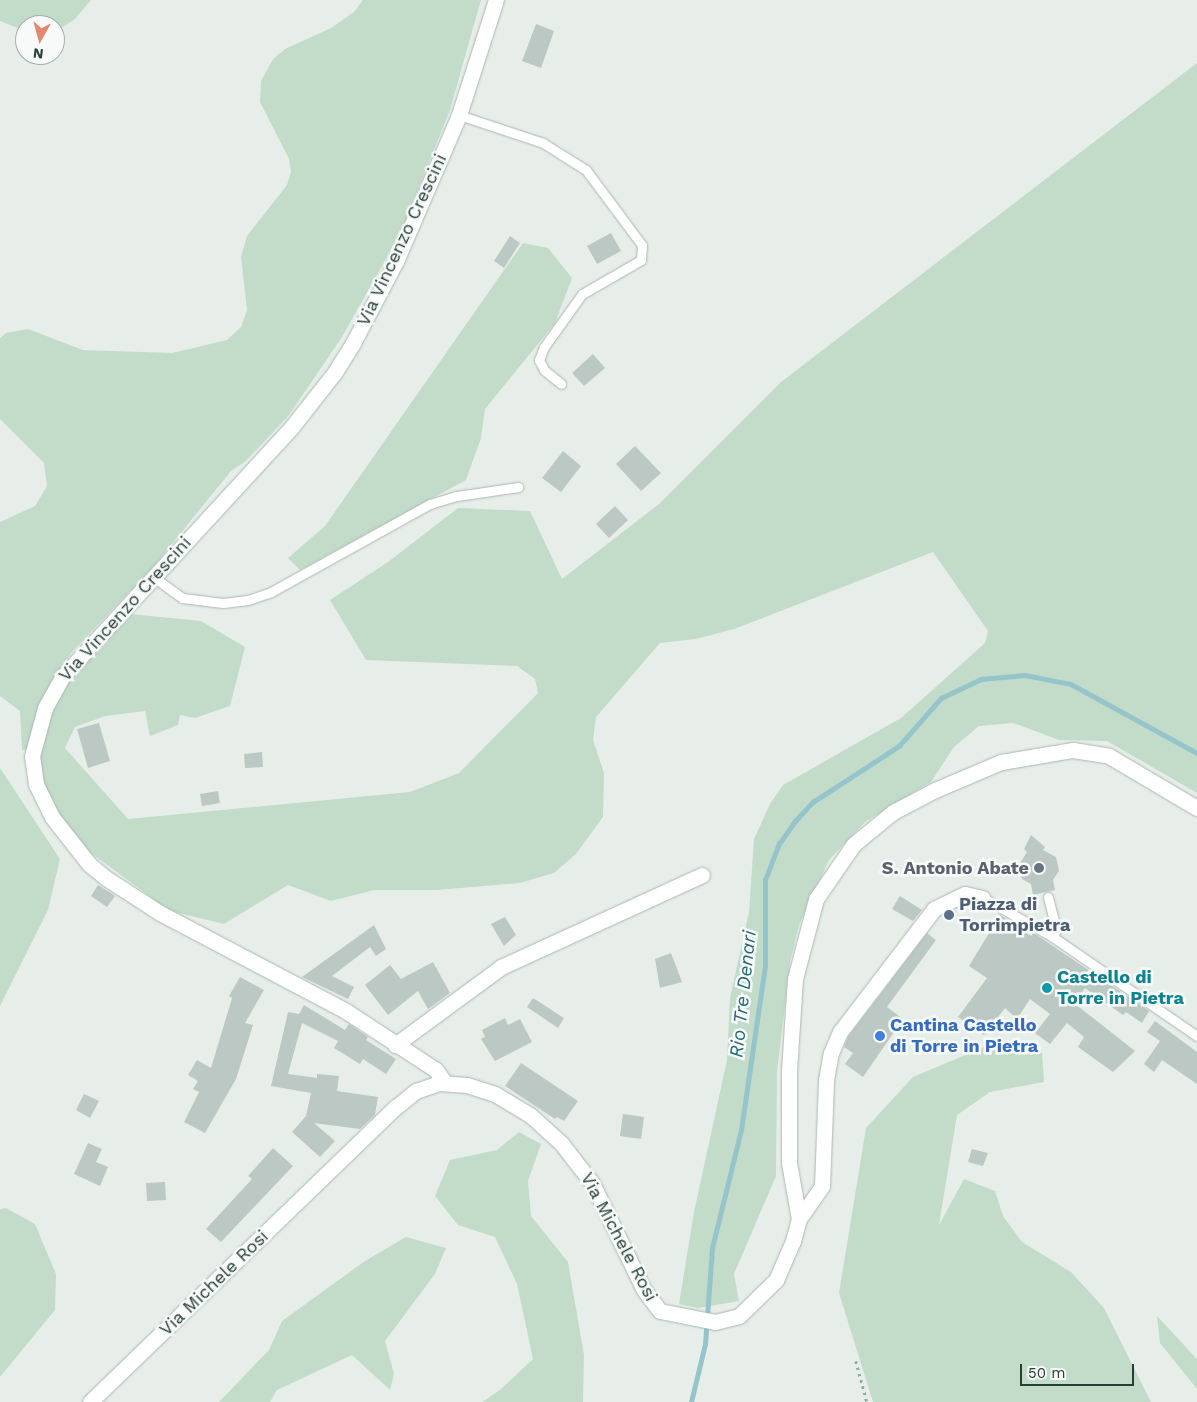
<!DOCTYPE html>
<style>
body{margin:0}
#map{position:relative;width:1197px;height:1402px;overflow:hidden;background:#e7eeea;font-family:"Work Sans",sans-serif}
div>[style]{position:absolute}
.green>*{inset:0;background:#c2dcc9}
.stream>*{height:4.5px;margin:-2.25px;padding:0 2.25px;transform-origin:2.25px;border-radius:2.25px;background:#96c4cb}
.building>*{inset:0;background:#bcc8c3}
.path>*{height:2.5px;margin-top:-1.25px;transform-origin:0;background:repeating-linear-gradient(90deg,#8bada2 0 2.5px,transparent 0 6.5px)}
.roads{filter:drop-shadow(0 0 1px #aab6b1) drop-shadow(0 0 1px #aab6b1)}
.lane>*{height:9px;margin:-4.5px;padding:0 4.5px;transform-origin:4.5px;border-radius:4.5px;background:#fff}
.street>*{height:15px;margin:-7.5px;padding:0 7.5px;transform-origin:7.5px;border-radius:7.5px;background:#fff}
.secondary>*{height:15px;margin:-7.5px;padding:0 7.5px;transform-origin:7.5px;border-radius:7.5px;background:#fff}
.dots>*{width:14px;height:14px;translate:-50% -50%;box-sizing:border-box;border:2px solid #f7faf9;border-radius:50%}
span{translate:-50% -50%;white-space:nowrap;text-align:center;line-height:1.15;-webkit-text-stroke:5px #f7faf9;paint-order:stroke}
.street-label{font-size:18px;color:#273e37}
.worship-label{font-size:18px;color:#5b616d;font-weight:700}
.right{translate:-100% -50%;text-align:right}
.service-label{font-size:18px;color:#4e5e75;font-weight:700}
.left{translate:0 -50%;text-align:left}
.culture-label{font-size:18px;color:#0d838f;font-weight:700}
.shop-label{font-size:18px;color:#366cbe;font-weight:700}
.water-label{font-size:19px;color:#276874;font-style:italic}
.north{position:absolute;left:15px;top:15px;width:50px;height:50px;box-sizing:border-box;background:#f7faf9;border:1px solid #a4afab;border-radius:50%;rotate:187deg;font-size:14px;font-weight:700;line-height:20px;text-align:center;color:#273e37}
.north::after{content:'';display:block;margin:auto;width:18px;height:22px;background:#e28a70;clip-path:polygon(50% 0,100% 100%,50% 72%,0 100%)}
.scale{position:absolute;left:1020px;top:1364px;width:114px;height:22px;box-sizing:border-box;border:2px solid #273e37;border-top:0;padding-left:6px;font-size:15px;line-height:18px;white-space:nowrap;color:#273e37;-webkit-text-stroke:4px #f7faf9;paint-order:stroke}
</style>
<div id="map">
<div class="green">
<i style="clip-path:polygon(0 0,91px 0,75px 19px,60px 29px,55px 30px,55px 25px,25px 25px,25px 31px,0 21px)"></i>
<i style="clip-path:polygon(363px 0,481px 0,450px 110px,400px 234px,342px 337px,289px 415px,246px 461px,231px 471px,154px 566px,71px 653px,54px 678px,28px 749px,22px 750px,20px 711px,0 696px,0 522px,35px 506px,47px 486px,44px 463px,0 419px,0 338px,6px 333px,28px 329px,83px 350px,172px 353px,227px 340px,241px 327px,247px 310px,241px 257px,247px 236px,287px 185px,291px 172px,289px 159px,260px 102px,261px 81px,273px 59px,285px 49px,331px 28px,354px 12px)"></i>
<i style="clip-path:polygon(1197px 63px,1197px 793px,1107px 741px,1059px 740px,1013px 723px,979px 726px,954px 747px,931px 782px,865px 822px,829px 860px,799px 925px,790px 962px,777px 1072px,776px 1176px,734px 1274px,739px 1301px,698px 1308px,679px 1304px,694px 1212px,727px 1060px,730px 998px,749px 912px,754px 839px,770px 804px,783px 785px,901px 718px,985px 643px,988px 631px,933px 552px,734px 629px,696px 639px,660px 643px,596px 717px,593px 740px,604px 773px,603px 817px,576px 854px,554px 873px,520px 883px,437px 890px,374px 890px,331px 901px,288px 885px,224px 924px,170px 911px,76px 842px,48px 799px,35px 761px,40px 729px,64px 680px,130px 614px,201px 621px,245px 647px,230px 706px,195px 718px,180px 715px,178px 725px,150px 736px,145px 711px,105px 716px,75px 727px,65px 748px,128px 819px,410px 792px,459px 773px,538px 693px,535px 679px,517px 666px,366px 660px,330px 600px,388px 562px,458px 508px,530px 511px,562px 579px,659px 504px,781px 382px)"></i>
<i style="clip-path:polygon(523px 243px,548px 248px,572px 278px,555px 323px,485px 409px,481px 438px,466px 480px,300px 570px,288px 558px,325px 526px)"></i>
<i style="clip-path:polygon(0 768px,60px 859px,48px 910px,0 1006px)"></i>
<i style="clip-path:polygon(996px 1042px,1042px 1053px,1044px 1082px,990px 1092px,957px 1115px,939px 1225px,964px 1179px,995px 1191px,1003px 1216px,1022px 1242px,1071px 1272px,1104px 1308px,1151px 1402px,873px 1402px,839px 1293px,866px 1128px,913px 1077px)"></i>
<i style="clip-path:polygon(519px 1132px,541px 1144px,528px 1181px,531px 1216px,568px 1262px,584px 1355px,583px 1402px,482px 1402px,500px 1390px,533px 1359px,517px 1284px,495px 1237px,458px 1225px,435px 1196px,450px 1160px,497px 1150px)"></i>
<i style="clip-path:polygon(6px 1208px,35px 1224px,56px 1274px,55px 1310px,0 1377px,0 1209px)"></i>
<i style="clip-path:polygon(406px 1237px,446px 1248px,435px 1274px,385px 1341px,394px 1374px,390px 1390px,352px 1355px,277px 1390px,270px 1402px,219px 1402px,269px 1350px,282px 1321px,365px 1261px)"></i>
<i style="clip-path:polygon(1157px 1316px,1197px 1359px,1197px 1389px,1160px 1343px)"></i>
</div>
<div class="stream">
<i style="left:691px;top:1402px;width:60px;rotate:-76.4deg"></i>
<i style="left:705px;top:1344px;width:96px;rotate:-85.8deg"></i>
<i style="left:712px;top:1248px;width:122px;rotate:-76.2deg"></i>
<i style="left:741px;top:1130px;width:166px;rotate:-81.7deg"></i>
<i style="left:765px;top:966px;width:86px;rotate:-90deg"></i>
<i style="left:765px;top:880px;width:39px;rotate:-69deg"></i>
<i style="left:779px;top:844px;width:28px;rotate:-55deg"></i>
<i style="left:795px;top:821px;width:26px;rotate:-47deg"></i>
<i style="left:813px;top:802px;width:103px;rotate:-33.1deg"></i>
<i style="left:899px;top:746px;width:64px;rotate:-48.8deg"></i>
<i style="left:941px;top:698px;width:44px;rotate:-25.4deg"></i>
<i style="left:981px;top:679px;width:44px;rotate:-5.2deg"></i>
<i style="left:1025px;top:675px;width:47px;rotate:11.1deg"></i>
<i style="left:1071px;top:684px;width:144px;rotate:28.7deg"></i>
</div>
<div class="building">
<i style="clip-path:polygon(536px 24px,554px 31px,541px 68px,522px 61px)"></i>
<i style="clip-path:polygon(611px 233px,621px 251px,597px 264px,587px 246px)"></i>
<i style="clip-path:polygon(510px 236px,520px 243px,504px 268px,494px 261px)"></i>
<i style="clip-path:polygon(593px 354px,605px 368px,584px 386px,572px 373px)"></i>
<i style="clip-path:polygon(635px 446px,661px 473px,641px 491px,616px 464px)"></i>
<i style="clip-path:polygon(563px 451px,581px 466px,561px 492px,542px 478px)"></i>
<i style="clip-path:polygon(615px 506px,628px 520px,609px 538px,596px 524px)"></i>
<i style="clip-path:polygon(99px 723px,110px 761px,88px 768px,77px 729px)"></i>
<i style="clip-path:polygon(262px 752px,263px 767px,245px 768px,244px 754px)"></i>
<i style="clip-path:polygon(218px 791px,220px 803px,202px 806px,200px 794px)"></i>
<i style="clip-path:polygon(1031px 835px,1045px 847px,1043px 850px,1056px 857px,1059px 871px,1053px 880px,1055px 890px,1033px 895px,1031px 884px,1022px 879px,1019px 865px,1027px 852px,1024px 849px)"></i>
<i style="clip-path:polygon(98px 885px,115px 896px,107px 907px,91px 896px)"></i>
<i style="clip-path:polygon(900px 896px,922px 910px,913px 921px,892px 909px)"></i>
<i style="clip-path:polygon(1000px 915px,1031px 936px,1033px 933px,1038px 936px,1149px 1011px,1142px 1023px,1126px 1012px,1123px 1015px,1085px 988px,1074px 1003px,1135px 1051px,1113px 1072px,1078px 1047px,1084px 1037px,1067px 1023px,1050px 1044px,1035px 1033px,1050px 1014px,1030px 999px,1017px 1019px,1005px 1008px,984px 1035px,958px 1017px,987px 978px,969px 966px)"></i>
<i style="clip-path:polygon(505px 917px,516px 935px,504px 946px,491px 924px)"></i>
<i style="clip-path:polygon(374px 925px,386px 949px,376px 956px,370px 947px,332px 976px,354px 987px,348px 999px,302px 977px)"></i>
<i style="clip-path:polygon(927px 933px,936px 940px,887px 1007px,903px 1019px,863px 1077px,845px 1064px,853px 1053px,844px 1047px,848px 1037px)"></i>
<i style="clip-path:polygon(671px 953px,682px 982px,660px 988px,655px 959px)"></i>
<i style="clip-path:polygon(433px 962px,450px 993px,428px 1009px,418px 991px,388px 1015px,365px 985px,390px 965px,401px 979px)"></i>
<i style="clip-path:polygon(240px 977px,264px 990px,245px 1023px,253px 1025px,236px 1079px,205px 1133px,184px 1122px,199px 1092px,193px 1089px,198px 1081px,188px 1075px,197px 1060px,211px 1068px,232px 998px,229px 996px)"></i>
<i style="clip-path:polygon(533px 998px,564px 1018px,558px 1028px,527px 1007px)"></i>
<i style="clip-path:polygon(304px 1005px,345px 1030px,349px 1024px,368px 1037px,366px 1040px,396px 1059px,386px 1074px,363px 1059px,360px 1064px,334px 1048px,338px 1041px,302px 1023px,288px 1074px,317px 1078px,317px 1074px,339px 1076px,337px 1091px,378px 1097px,375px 1115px,360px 1129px,314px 1123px,335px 1141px,320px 1157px,292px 1132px,306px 1116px,311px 1093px,271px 1086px,288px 1012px,299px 1014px)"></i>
<i style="clip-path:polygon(505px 1018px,508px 1025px,520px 1019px,532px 1042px,495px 1061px,481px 1039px,485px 1037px,482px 1030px)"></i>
<i style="clip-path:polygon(1155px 1021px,1197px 1052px,1197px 1084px,1162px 1060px,1154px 1072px,1144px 1064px,1160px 1041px,1147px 1032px)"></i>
<i style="clip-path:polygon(521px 1063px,578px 1101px,564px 1121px,557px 1117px,555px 1119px,505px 1086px)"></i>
<i style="clip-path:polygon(84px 1094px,99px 1101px,90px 1118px,76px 1110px)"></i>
<i style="clip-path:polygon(623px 1114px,644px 1117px,641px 1139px,620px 1136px)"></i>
<i style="clip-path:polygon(88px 1143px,102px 1149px,96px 1162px,108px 1167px,100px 1186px,74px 1174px)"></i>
<i style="clip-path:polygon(273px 1148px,293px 1166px,221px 1242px,206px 1229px,252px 1179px,248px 1176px)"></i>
<i style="clip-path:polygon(972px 1149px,988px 1153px,983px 1166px,968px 1162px)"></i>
<i style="clip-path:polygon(165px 1182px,166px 1200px,147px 1201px,146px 1183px)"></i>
</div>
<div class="path">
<i style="left:856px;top:1361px;width:42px;rotate:75deg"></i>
</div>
<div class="roads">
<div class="lane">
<i style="left:459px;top:115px;width:89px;rotate:18.4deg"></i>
<i style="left:543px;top:143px;width:51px;rotate:32.1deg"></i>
<i style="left:586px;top:170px;width:94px;rotate:53.3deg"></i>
<i style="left:642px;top:245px;width:15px;rotate:94deg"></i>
<i style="left:641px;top:260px;width:68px;rotate:150deg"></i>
<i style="left:582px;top:294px;width:65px;rotate:125.6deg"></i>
<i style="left:544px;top:347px;width:14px;rotate:111deg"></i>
<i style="left:539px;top:360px;width:11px;rotate:63deg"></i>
<i style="left:544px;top:370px;width:22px;rotate:39deg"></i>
<i style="left:152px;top:576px;width:37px;rotate:36deg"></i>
<i style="left:182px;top:598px;width:41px;rotate:7deg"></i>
<i style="left:223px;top:603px;width:25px;rotate:-7deg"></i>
<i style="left:248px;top:600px;width:24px;rotate:-19deg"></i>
<i style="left:271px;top:592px;width:182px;rotate:-29deg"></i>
<i style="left:430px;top:504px;width:28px;rotate:-17deg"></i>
<i style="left:457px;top:496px;width:62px;rotate:-8.4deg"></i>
<i style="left:1048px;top:897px;width:34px;rotate:76deg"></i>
<i style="left:1056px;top:930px;width:8px;rotate:113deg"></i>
<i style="left:983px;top:898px;width:80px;rotate:29.1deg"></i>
<i style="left:1053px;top:937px;width:175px;rotate:34.5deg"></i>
</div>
<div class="street">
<i style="left:395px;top:1045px;width:132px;rotate:-36.3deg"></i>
<i style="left:501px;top:967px;width:221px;rotate:-24.6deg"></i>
<i style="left:445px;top:1083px;width:16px;rotate:-125deg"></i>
<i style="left:436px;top:1070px;width:108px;rotate:-146.8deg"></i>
<i style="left:346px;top:1011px;width:210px;rotate:-152.2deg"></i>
<i style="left:160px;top:913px;width:64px;rotate:-147.1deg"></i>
<i style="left:106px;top:878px;width:22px;rotate:-141deg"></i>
<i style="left:89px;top:864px;width:60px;rotate:-128.2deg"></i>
<i style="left:52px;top:817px;width:37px;rotate:-116deg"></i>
<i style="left:36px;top:784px;width:28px;rotate:-98deg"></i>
<i style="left:32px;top:756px;width:50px;rotate:-74.8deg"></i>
<i style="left:45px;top:708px;width:35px;rotate:-61deg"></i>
<i style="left:62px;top:677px;width:338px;rotate:-47.4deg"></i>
<i style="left:291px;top:428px;width:71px;rotate:-51.8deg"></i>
<i style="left:335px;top:372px;width:36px;rotate:-58deg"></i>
<i style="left:354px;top:341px;width:93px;rotate:-62.3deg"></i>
<i style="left:397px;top:259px;width:157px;rotate:-66.7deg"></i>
<i style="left:459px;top:115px;width:121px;rotate:-72.2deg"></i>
<i style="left:799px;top:1219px;width:40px;rotate:-55.1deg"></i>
<i style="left:822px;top:1186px;width:106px;rotate:-87.8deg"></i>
<i style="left:826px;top:1080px;width:27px;rotate:-80deg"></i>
<i style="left:831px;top:1053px;width:23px;rotate:-67deg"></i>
<i style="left:840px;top:1032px;width:155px;rotate:-52.6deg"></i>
<i style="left:934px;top:909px;width:34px;rotate:-26deg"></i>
<i style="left:965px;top:894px;width:18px;rotate:13deg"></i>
</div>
<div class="secondary">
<i style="left:90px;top:1402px;width:425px;rotate:-44deg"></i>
<i style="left:396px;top:1107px;width:26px;rotate:-39deg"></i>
<i style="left:416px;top:1091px;width:24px;rotate:-19deg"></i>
<i style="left:439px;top:1083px;width:28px;rotate:4deg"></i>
<i style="left:467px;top:1085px;width:29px;rotate:18deg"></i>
<i style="left:495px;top:1094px;width:41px;rotate:31deg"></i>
<i style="left:530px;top:1115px;width:42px;rotate:42.1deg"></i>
<i style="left:561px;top:1143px;width:51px;rotate:52.2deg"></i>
<i style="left:592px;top:1183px;width:119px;rotate:64.1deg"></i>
<i style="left:644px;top:1290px;width:26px;rotate:53deg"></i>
<i style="left:660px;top:1311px;width:56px;rotate:11.3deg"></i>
<i style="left:715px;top:1322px;width:25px;rotate:-14deg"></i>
<i style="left:739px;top:1316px;width:52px;rotate:-44.2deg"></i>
<i style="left:776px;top:1280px;width:43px;rotate:-66.4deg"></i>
<i style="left:793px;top:1241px;width:23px;rotate:-75deg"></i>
<i style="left:799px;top:1219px;width:57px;rotate:-100.1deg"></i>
<i style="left:789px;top:1163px;width:92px;rotate:-90deg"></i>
<i style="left:789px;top:1071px;width:92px;rotate:-86.3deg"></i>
<i style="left:795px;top:979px;width:83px;rotate:-75.3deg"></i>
<i style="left:816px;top:899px;width:67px;rotate:-55.4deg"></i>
<i style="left:854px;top:844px;width:50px;rotate:-39.4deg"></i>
<i style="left:893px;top:812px;width:47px;rotate:-27.6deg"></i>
<i style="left:935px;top:790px;width:72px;rotate:-23deg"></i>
<i style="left:1001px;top:762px;width:73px;rotate:-9.5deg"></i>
<i style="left:1073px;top:750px;width:36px;rotate:9deg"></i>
<i style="left:1109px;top:756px;width:102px;rotate:30.6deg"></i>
</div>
</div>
<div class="dots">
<i style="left:1039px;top:868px;background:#6b7280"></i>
<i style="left:949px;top:915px;background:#5c6f8a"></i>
<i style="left:1047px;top:988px;background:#0f9aa8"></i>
<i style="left:880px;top:1036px;background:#3f7fe0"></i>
</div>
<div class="street-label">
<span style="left:402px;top:240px;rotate:-65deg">Via Vincenzo Crescini</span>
<span style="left:125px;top:609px;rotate:-48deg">Via Vincenzo Crescini</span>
<span style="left:619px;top:1237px;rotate:62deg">Via Michele Rosi</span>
<span style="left:214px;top:1283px;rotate:-44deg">Via Michele Rosi</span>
</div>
<div class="worship-label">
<span class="right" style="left:1029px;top:868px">S. Antonio Abate</span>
</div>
<div class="service-label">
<span class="left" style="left:959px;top:915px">Piazza di<br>Torrimpietra</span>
</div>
<div class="culture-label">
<span class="left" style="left:1057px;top:988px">Castello di<br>Torre in Pietra</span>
</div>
<div class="shop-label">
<span class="left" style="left:890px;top:1036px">Cantina Castello<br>di Torre in Pietra</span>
</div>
<div class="water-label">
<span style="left:743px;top:994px;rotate:-84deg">Rio Tre Denari</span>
</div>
<div class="north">N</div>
<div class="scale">50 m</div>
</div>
